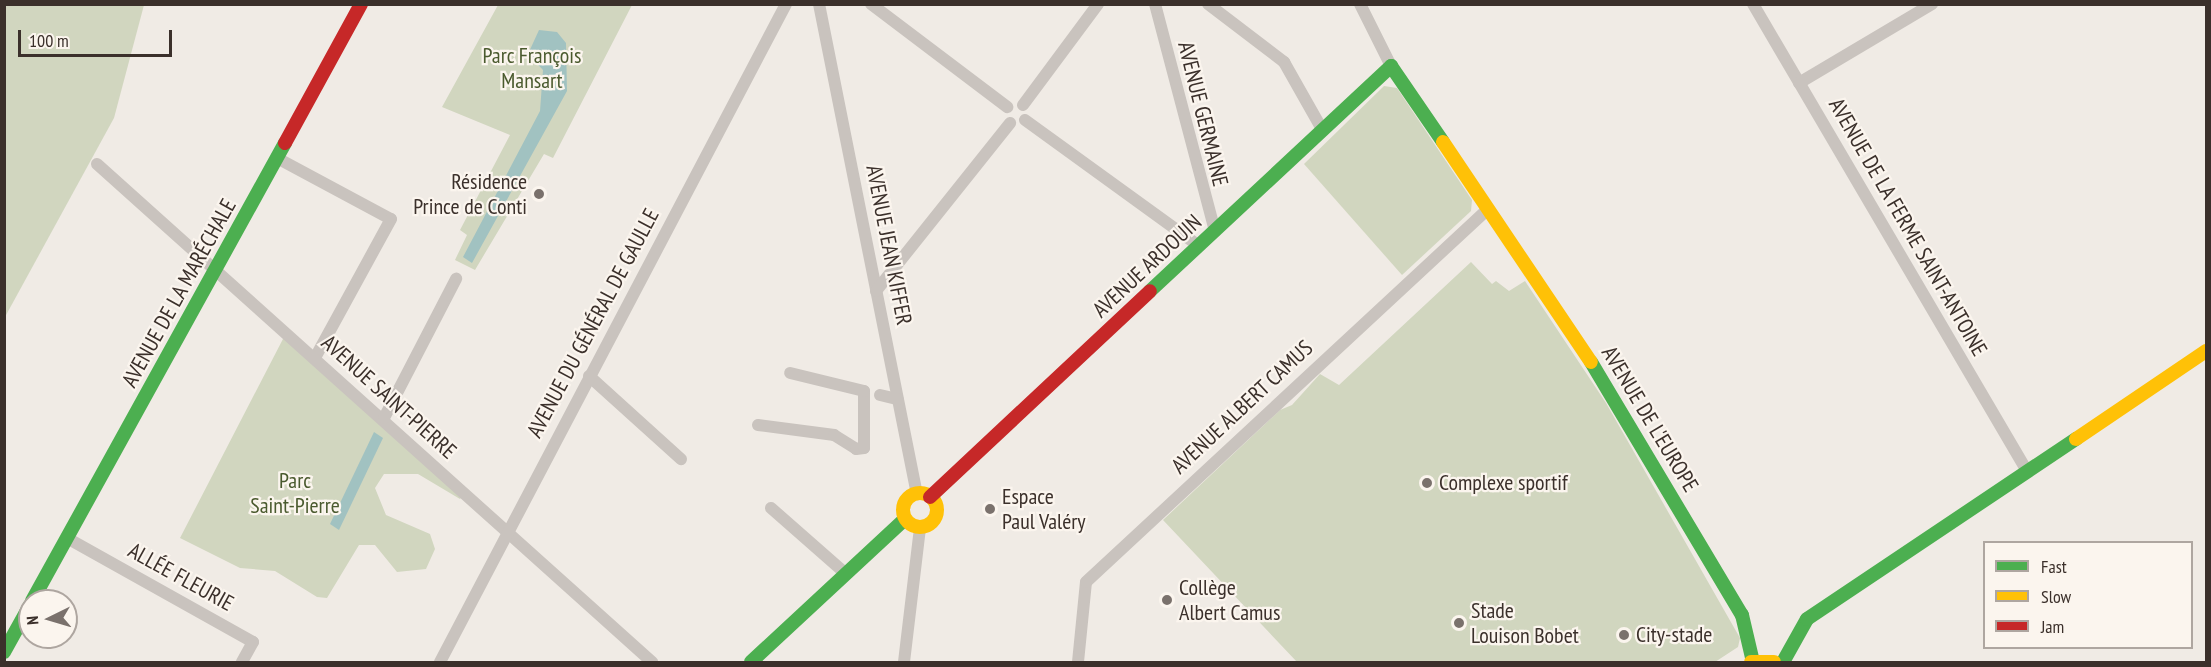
<!DOCTYPE html>
<meta charset="utf-8">
<style>
body{margin:0}
#map{position:relative;width:2211px;height:667px;overflow:hidden;background:#f0ebe5;font-family:"PT Sans Narrow",sans-serif}
div>[style]{position:absolute}
.green>*{inset:0;background:#d1d6bf}
.water>*{inset:0;background:#a1c2c1}
.street>*{height:12px;margin:-6px;padding:0 6px;transform-origin:6px;border-radius:6px;background:#c9c3be}
.fast>*{height:14px;margin:-7px;padding:0 7px;transform-origin:7px;border-radius:7px;background:#4caf50}
.slow>*{height:14px;margin:-7px;padding:0 7px;transform-origin:7px;border-radius:7px;background:#ffc107}
.slow>.ring{margin:-7px;padding:0;box-sizing:content-box;background:none;border:14px solid #ffc107;border-radius:50%}
.jam>*{height:14px;margin:-7px;padding:0 7px;transform-origin:7px;border-radius:7px;background:#c62828}
.dots>*{width:16px;height:16px;translate:-50% -50%;box-sizing:border-box;border:3px solid #fbf5ee;border-radius:50%}
span{translate:-50% -50%;white-space:nowrap;text-align:center;line-height:1.15;-webkit-text-stroke:4.5px #fbf5ee;paint-order:stroke}
.park-label{font-size:22px;color:#4a5a2e}
.street-label{font-size:22px;color:#3b302b}
.poi-label{font-size:22px;color:#3b302b}
.right{translate:-100% -50%;text-align:right}
.left{translate:0 -50%;text-align:left}
.frame{position:absolute;inset:0;border:6px solid #3b302b;pointer-events:none}
.legend{position:absolute;left:1983px;top:541px;width:210px;height:108px;box-sizing:border-box;background:#fbf5ee;border:2px solid #aea6a0;margin:0;padding:8px 10px;list-style:none;font-size:18px;color:#3b302b}
.legend li{display:flex;align-items:center;gap:12px;height:30px}
.legend b{width:30px;border:2px solid #aea6a0}
.north{position:absolute;left:18px;top:589px;width:60px;height:60px;box-sizing:border-box;background:#fbf5ee;border:2px solid #aea6a0;border-radius:50%;rotate:265deg;font-size:16px;font-weight:700;line-height:24px;text-align:center;color:#3b302b}
.north::after{content:'';display:block;margin:auto;width:21px;height:27px;background:#7a716c;clip-path:polygon(50% 0,100% 100%,50% 72%,0 100%)}
.scale{position:absolute;left:18px;top:30px;width:154px;height:27px;box-sizing:border-box;border:3px solid #3b302b;border-top:0;padding-left:8px;font-size:18px;line-height:21px;white-space:nowrap;color:#3b302b;-webkit-text-stroke:4px #fbf5ee;paint-order:stroke}
</style>
<div id="map">
<div class="green">
<i style="clip-path:polygon(5px 5px,144px 5px,114px 118px,5px 317px)"></i>
<i style="clip-path:polygon(498px 5px,632px 5px,553px 158px,544px 154px,475px 270px,455px 260px,467px 235px,460px 230px,510px 135px,442px 107px)"></i>
<i style="clip-path:polygon(1384px 86px,1397px 88px,1472px 200px,1471px 211px,1402px 275px,1304px 164px)"></i>
<i style="clip-path:polygon(1471px 262px,1492px 284px,1496px 281px,1509px 291px,1525px 281px,1606px 403px,1740px 638px,1738px 647px,1715px 662px,1297px 662px,1163px 520px,1280px 410px,1292px 405px,1320px 374px,1339px 385px)"></i>
<i style="clip-path:polygon(284px 337px,464px 494px,460px 499px,418px 474px,384px 474px,375px 488px,386px 515px,430px 534px,435px 549px,426px 569px,397px 572px,375px 545px,359px 545px,327px 598px,317px 597px,275px 571px,240px 568px,180px 538px)"></i>
</div>
<div class="water">
<i style="clip-path:polygon(539px 30px,557px 32px,566px 43px,567px 91px,472px 263px,463px 257px,540px 111px,543px 70px,528px 54px)"></i>
<i style="clip-path:polygon(374px 432px,383px 438px,339px 530px,330px 524px)"></i>
</div>
<div class="street">
<i style="left:819px;top:4px;width:500px;rotate:78.7deg"></i>
<i style="left:871px;top:4px;width:171px;rotate:37.1deg"></i>
<i style="left:1155px;top:4px;width:235px;rotate:75.2deg"></i>
<i style="left:1208px;top:4px;width:96px;rotate:37.3deg"></i>
<i style="left:1284px;top:62px;width:79px;rotate:60.5deg"></i>
<i style="left:1360px;top:4px;width:69px;rotate:63.4deg"></i>
<i style="left:1753px;top:4px;width:541px;rotate:59.6deg"></i>
<i style="left:1799px;top:83px;width:155px;rotate:-30.7deg"></i>
<i style="left:1023px;top:105px;width:126px;rotate:-53.4deg"></i>
<i style="left:1025px;top:120px;width:215px;rotate:35.9deg"></i>
<i style="left:277px;top:158px;width:129px;rotate:28.2deg"></i>
<i style="left:391px;top:219px;width:158px;rotate:118.7deg"></i>
<i style="left:97px;top:164px;width:746px;rotate:41.9deg"></i>
<i style="left:876px;top:291px;width:215px;rotate:-51.4deg"></i>
<i style="left:589px;top:376px;width:124px;rotate:42.1deg"></i>
<i style="left:880px;top:395px;width:18px;rotate:13deg"></i>
<i style="left:384px;top:418px;width:157px;rotate:-62.6deg"></i>
<i style="left:758px;top:425px;width:77px;rotate:7.5deg"></i>
<i style="left:834px;top:435px;width:26px;rotate:32deg"></i>
<i style="left:856px;top:449px;width:8px;rotate:-7deg"></i>
<i style="left:864px;top:448px;width:57px;rotate:-90deg"></i>
<i style="left:864px;top:391px;width:76px;rotate:-166.3deg"></i>
<i style="left:771px;top:508px;width:100px;rotate:41.3deg"></i>
<i style="left:67px;top:538px;width:213px;rotate:29.2deg"></i>
<i style="left:253px;top:642px;width:23px;rotate:119deg"></i>
<i style="left:440px;top:662px;width:743px;rotate:-62.26deg"></i>
<i style="left:904px;top:662px;width:136px;rotate:-83.2deg"></i>
<i style="left:1078px;top:662px;width:80px;rotate:-84.3deg"></i>
<i style="left:1086px;top:582px;width:548px;rotate:-42.86deg"></i>
</div>
<div class="fast">
<i style="left:1150px;top:291px;width:330px;rotate:-43deg"></i>
<i style="left:1391px;top:66px;width:92px;rotate:55.6deg"></i>
<i style="left:1591px;top:362px;width:295px;rotate:59.2deg"></i>
<i style="left:1742px;top:615px;width:48px;rotate:76.8deg"></i>
<i style="left:32px;top:601px;width:523px;rotate:-61.08deg"></i>
<i style="left:4px;top:652px;width:54px;rotate:-61deg"></i>
<i style="left:751px;top:662px;width:210px;rotate:-42.9deg"></i>
<i style="left:1783px;top:662px;width:49px;rotate:-60.8deg"></i>
<i style="left:1807px;top:619px;width:324px;rotate:-33.8deg"></i>
</div>
<div class="slow">
<i style="left:1443px;top:142px;width:265px;rotate:56.1deg"></i>
<i style="left:2076px;top:439px;width:157px;rotate:-34.1deg"></i>
<i class="ring" style="left:903px;top:493px;width:20px;height:20px"></i>
<i style="left:1751px;top:662px;width:23px"></i>
</div>
<div class="jam">
<i style="left:285px;top:143px;width:158px;rotate:-61.3deg"></i>
<i style="left:930px;top:497px;width:301px;rotate:-43.1deg"></i>
</div>
<div class="dots">
<i style="left:539px;top:194px;background:#7a716c"></i>
<i style="left:1427px;top:483px;background:#7a716c"></i>
<i style="left:990px;top:509px;background:#7a716c"></i>
<i style="left:1167px;top:600px;background:#7a716c"></i>
<i style="left:1459px;top:623px;background:#7a716c"></i>
<i style="left:1624px;top:635px;background:#7a716c"></i>
</div>
<div class="park-label">
<span style="left:532px;top:68px">Parc François<br>Mansart</span>
<span style="left:295px;top:493px">Parc<br>Saint-Pierre</span>
</div>
<div class="street-label">
<span style="left:1203px;top:114px;rotate:76deg">AVENUE GERMAINE</span>
<span style="left:1908px;top:227px;rotate:60deg">AVENUE DE LA FERME SAINT-ANTOINE</span>
<span style="left:889px;top:245px;rotate:79deg">AVENUE JEAN KIFFER</span>
<span style="left:1147px;top:266px;rotate:-43deg">AVENUE ARDOUIN</span>
<span style="left:179px;top:293px;rotate:-61deg">AVENUE DE LA MARÉCHALE</span>
<span style="left:593px;top:323px;rotate:-62deg">AVENUE DU GÉNÉRAL DE GAULLE</span>
<span style="left:389px;top:397px;rotate:42deg">AVENUE SAINT-PIERRE</span>
<span style="left:1242px;top:407px;rotate:-43deg">AVENUE ALBERT CAMUS</span>
<span style="left:1650px;top:419px;rotate:59deg">AVENUE DE L'EUROPE</span>
<span style="left:181px;top:577px;rotate:29deg">ALLÉE FLEURIE</span>
</div>
<div class="poi-label">
<span class="right" style="left:527px;top:194px">Résidence<br>Prince de Conti</span>
<span class="left" style="left:1439px;top:483px">Complexe sportif</span>
<span class="left" style="left:1002px;top:509px">Espace<br>Paul Valéry</span>
<span class="left" style="left:1179px;top:600px">Collège<br>Albert Camus</span>
<span class="left" style="left:1471px;top:623px">Stade<br>Louison Bobet</span>
<span class="left" style="left:1636px;top:635px">City-stade</span>
</div>
<div class="frame"></div>
<ul class="legend">
<li><b style="height:8px;background:#4caf50"></b>Fast</li>
<li><b style="height:8px;background:#ffc107"></b>Slow</li>
<li><b style="height:8px;background:#c62828"></b>Jam</li>
</ul>
<div class="north">N</div>
<div class="scale">100 m</div>
</div>
